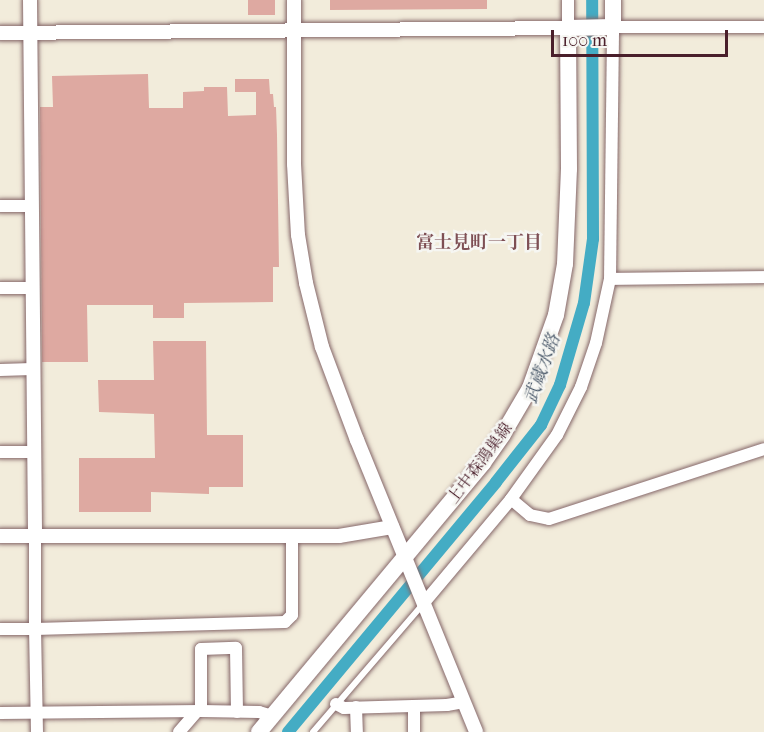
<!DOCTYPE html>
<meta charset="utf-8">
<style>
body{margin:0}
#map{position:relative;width:764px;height:732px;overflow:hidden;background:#f2ecdb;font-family:"IM FELL French Canon","Noto Serif JP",serif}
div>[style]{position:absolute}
.canal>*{height:12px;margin:-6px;padding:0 6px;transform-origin:6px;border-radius:6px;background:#44acc4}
.building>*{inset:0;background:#dea9a1}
.roads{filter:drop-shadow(0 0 2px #856769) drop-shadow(0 0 2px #856769)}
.service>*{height:6px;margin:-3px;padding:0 3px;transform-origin:3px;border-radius:3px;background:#fff}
.minor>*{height:12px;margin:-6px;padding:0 6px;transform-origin:6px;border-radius:6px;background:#fff}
.tertiary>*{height:14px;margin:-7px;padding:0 7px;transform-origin:7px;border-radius:7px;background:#fff}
.secondary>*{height:16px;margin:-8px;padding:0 8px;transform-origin:8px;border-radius:8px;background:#fff}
span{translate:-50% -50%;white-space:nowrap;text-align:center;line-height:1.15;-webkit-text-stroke:5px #f6f6f2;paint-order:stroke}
.street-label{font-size:16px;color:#4a1f2b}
.neighbourhood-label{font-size:18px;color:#7e4f54;font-weight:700}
.water-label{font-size:18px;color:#485768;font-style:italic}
.scale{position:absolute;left:551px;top:30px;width:177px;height:27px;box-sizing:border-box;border:3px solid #4a1f2b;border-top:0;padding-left:8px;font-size:18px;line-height:21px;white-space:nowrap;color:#4a1f2b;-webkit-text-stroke:4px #f6f6f2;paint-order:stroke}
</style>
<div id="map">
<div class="canal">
<i style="left:288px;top:732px;width:325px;rotate:-50.2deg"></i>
<i style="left:496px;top:482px;width:73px;rotate:-51.7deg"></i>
<i style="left:541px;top:425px;width:44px;rotate:-64.6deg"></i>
<i style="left:560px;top:385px;width:85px;rotate:-73.7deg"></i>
<i style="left:584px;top:303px;width:65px;rotate:-82deg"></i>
<i style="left:593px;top:239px;width:239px;rotate:-90.2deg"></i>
</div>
<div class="building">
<i style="clip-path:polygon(248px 0,275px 0,275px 15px,248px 15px)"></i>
<i style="clip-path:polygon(330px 0,487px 0,487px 9px,330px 10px)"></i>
<i style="clip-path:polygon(148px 74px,149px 108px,183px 108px,183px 92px,204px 91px,204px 87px,227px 87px,228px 116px,256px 115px,256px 92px,235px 92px,235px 79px,269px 79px,270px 94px,273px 94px,274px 107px,276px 107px,277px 135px,279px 267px,273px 267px,273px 302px,184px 303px,184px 318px,153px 318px,153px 305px,87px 305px,88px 362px,42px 362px,40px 107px,53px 107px,52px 76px)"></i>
<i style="clip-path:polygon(153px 341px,206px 341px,207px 435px,243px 435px,243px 487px,209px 487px,209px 494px,151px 492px,151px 512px,79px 512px,79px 458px,155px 458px,154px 414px,99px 412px,98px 380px,154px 380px)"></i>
</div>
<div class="roads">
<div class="service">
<i style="left:313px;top:732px;width:169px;rotate:-49.3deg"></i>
</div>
<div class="minor">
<i style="left:568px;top:28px;width:28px;rotate:-90deg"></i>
<i style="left:0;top:206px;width:32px"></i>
<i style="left:610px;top:279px;width:154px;rotate:-0.7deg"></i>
<i style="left:0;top:288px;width:32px"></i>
<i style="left:0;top:370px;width:32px;rotate:-2deg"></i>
<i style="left:0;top:452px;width:32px"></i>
<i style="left:511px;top:499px;width:25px;rotate:40deg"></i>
<i style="left:530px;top:515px;width:19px;rotate:12deg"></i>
<i style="left:549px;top:519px;width:226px;rotate:-18deg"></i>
<i style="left:423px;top:604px;width:137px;rotate:-50deg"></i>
<i style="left:511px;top:499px;width:79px;rotate:-54.3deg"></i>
<i style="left:557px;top:435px;width:54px;rotate:-63.4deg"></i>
<i style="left:581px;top:387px;width:46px;rotate:-71.2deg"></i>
<i style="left:596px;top:343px;width:66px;rotate:-77.7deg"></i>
<i style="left:610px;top:279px;width:252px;rotate:-89.3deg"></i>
<i style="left:613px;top:27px;width:151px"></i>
<i style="left:0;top:629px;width:35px"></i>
<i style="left:35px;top:629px;width:94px;rotate:-90deg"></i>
<i style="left:336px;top:704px;width:9px;rotate:27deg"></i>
<i style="left:344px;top:708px;width:103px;rotate:-1.7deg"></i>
<i style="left:447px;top:705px;width:17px;rotate:-10deg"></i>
<i style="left:414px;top:706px;width:26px;rotate:90deg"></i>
<i style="left:356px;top:707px;width:25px;rotate:88deg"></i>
<i style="left:201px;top:711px;width:62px;rotate:-90deg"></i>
<i style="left:201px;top:649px;width:35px;rotate:-2deg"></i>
<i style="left:236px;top:648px;width:64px;rotate:89.1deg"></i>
<i style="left:0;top:713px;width:201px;rotate:-0.6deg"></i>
<i style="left:201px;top:711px;width:58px;rotate:1deg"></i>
<i style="left:259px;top:712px;width:14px;rotate:17deg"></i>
<i style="left:37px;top:732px;width:103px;rotate:-91.1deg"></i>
<i style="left:35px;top:629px;width:250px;rotate:-1.6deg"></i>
<i style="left:285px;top:622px;width:10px;rotate:-45deg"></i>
<i style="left:292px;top:615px;width:79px;rotate:-90deg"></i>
<i style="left:179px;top:732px;width:28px;rotate:-49deg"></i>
</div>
<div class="tertiary">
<i style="left:30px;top:0;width:535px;rotate:89.46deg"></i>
<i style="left:294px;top:0;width:164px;rotate:90deg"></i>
<i style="left:294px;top:164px;width:71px;rotate:86.8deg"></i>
<i style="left:298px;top:235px;width:49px;rotate:80.5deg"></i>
<i style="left:306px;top:283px;width:66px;rotate:76deg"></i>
<i style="left:322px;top:347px;width:99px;rotate:69.4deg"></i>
<i style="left:357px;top:440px;width:315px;rotate:67.8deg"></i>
<i style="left:0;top:33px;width:568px;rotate:-0.5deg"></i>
<i style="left:0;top:536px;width:339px"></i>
<i style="left:339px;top:536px;width:54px;rotate:-9.6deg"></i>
</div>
<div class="secondary">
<i style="left:259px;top:732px;width:350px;rotate:-50.2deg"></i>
<i style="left:483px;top:463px;width:35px;rotate:-55deg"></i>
<i style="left:503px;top:434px;width:53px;rotate:-59.6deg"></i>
<i style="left:530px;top:388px;width:77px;rotate:-70.4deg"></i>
<i style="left:556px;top:315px;width:52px;rotate:-80deg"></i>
<i style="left:565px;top:264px;width:95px;rotate:-87.6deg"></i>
<i style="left:569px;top:169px;width:141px;rotate:-90.4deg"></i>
<i style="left:568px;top:28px;width:45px;rotate:-1.3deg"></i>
<i style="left:613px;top:27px;width:27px;rotate:-90deg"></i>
</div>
</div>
<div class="street-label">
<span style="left:480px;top:463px;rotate:-53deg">上中森鴻巣線</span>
</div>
<div class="neighbourhood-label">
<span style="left:479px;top:243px">富士見町一丁目</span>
</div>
<div class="water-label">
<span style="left:543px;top:369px;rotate:-70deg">武蔵水路</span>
</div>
<div class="scale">100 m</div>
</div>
